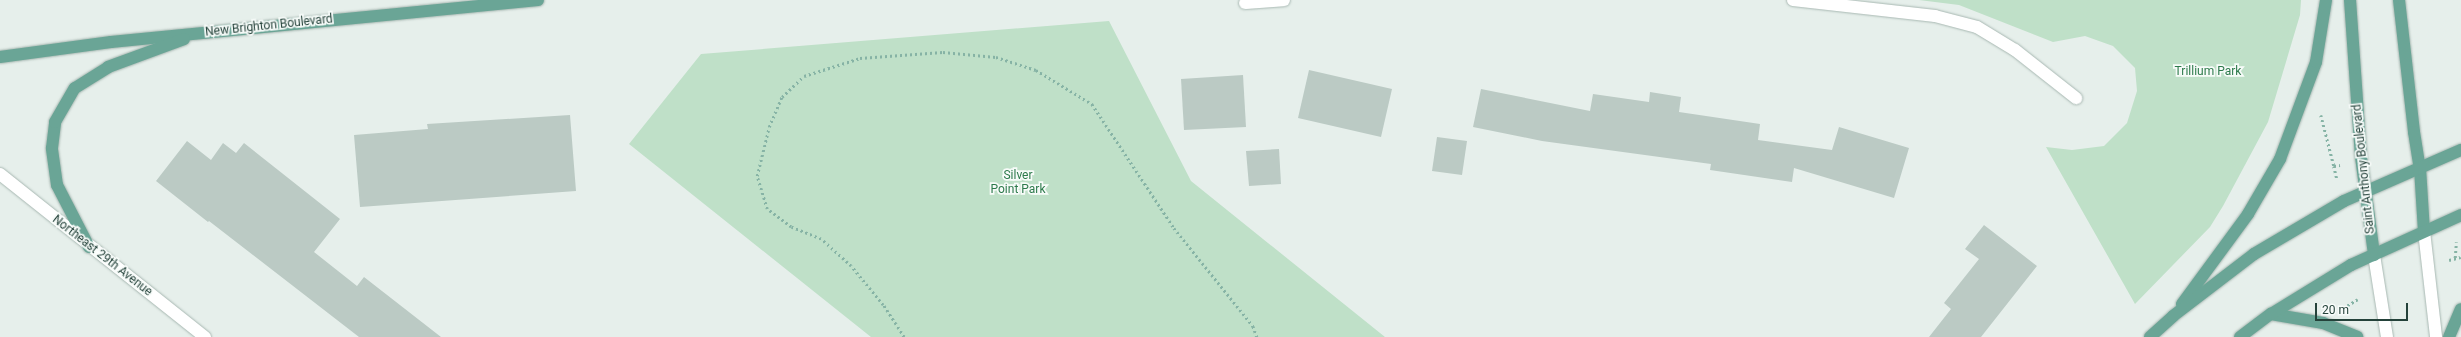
<!DOCTYPE html>
<style>
body{margin:0}
#map{position:relative;width:2461px;height:337px;overflow:hidden;background:#e6efeb;font-family:Roboto,sans-serif}
div>[style]{position:absolute}
.green>*{inset:0;background:#bfe0c8}
.building>*{inset:0;background:#bbcac4}
.path>*{height:2.5px;margin-top:-1.25px;transform-origin:0;background:repeating-linear-gradient(90deg,#86b3a5 0 2px,transparent 0 5px)}
.roads{filter:drop-shadow(0 0 1px #a8b8b2) drop-shadow(0 0 1px #a8b8b2)}
.minor>*{height:12px;margin:-6px;padding:0 6px;transform-origin:6px;border-radius:6px;background:#fff}
.major>*{height:12px;margin:-6px;padding:0 6px;transform-origin:6px;border-radius:6px;background:#6aa596}
span{translate:-50% -50%;white-space:nowrap;text-align:center;line-height:1.15;-webkit-text-stroke:3.5px #f7fbf9;paint-order:stroke}
.street-label{font-size:12px;color:#24423a}
.park-label{font-size:12px;color:#2d7a4b}
.scale{position:absolute;left:2315px;top:303px;width:93px;height:18px;box-sizing:border-box;border:2px solid #24423a;border-top:0;padding-left:5px;font-size:12px;line-height:14px;white-space:nowrap;color:#24423a;-webkit-text-stroke:3px #f7fbf9;paint-order:stroke}
</style>
<div id="map">
<div class="green">
<i style="clip-path:polygon(1919px 0,2301px 0,2300px 15px,2268px 122px,2223px 206px,2210px 227px,2135px 304px,2046px 147px,2072px 150px,2104px 146px,2127px 123px,2137px 91px,2135px 68px,2113px 46px,2085px 36px,2053px 42px,1959px 5px)"></i>
<i style="clip-path:polygon(1109px 21px,1191px 181px,1385px 337px,871px 337px,629px 144px,701px 54px)"></i>
</div>
<div class="building">
<i style="clip-path:polygon(1309px 70px,1392px 89px,1381px 137px,1298px 118px)"></i>
<i style="clip-path:polygon(1243px 75px,1246px 127px,1184px 130px,1181px 79px)"></i>
<i style="clip-path:polygon(1481px 89px,1590px 111px,1593px 94px,1649px 102px,1650px 92px,1681px 97px,1679px 112px,1760px 124px,1758px 140px,1832px 150px,1839px 127px,1909px 148px,1894px 198px,1794px 168px,1792px 182px,1710px 170px,1711px 164px,1542px 141px,1473px 127px)"></i>
<i style="clip-path:polygon(570px 115px,576px 191px,360px 207px,354px 135px,428px 129px,427px 124px)"></i>
<i style="clip-path:polygon(1437px 137px,1467px 141px,1462px 175px,1432px 171px)"></i>
<i style="clip-path:polygon(187px 141px,211px 160px,223px 143px,236px 153px,244px 143px,340px 219px,314px 252px,357px 286px,364px 277px,441px 337px,359px 337px,209px 221px,208px 222px,156px 181px)"></i>
<i style="clip-path:polygon(1279px 149px,1281px 184px,1249px 186px,1246px 151px)"></i>
<i style="clip-path:polygon(1984px 225px,2037px 266px,1981px 337px,1929px 337px,1951px 309px,1944px 303px,1979px 259px,1965px 249px)"></i>
</div>
<div class="path">
<i style="left:2321px;top:115px;width:53px;rotate:75.7deg"></i>
<i style="left:2334px;top:166px;width:6px;rotate:-9deg"></i>
<i style="left:2334px;top:166px;width:13px;rotate:77deg"></i>
<i style="left:2455px;top:258px;width:16px;rotate:-86deg"></i>
<i style="left:2449px;top:260px;width:12px;rotate:-14deg"></i>
<i style="left:2343px;top:308px;width:17px;rotate:-31deg"></i>
<i style="left:904px;top:337px;width:38px;rotate:-123deg"></i>
<i style="left:883px;top:305px;width:50px;rotate:-129.4deg"></i>
<i style="left:851px;top:266px;width:40px;rotate:-138deg"></i>
<i style="left:821px;top:239px;width:32px;rotate:-158deg"></i>
<i style="left:791px;top:227px;width:30px;rotate:-143deg"></i>
<i style="left:767px;top:209px;width:34px;rotate:-107deg"></i>
<i style="left:757px;top:176px;width:50px;rotate:-76.2deg"></i>
<i style="left:769px;top:127px;width:33px;rotate:-67deg"></i>
<i style="left:782px;top:97px;width:30px;rotate:-44deg"></i>
<i style="left:804px;top:76px;width:59px;rotate:-17.8deg"></i>
<i style="left:860px;top:58px;width:83px;rotate:-4.1deg"></i>
<i style="left:943px;top:52px;width:53px;rotate:5.4deg"></i>
<i style="left:996px;top:57px;width:42px;rotate:18deg"></i>
<i style="left:1036px;top:70px;width:66px;rotate:31.3deg"></i>
<i style="left:1092px;top:104px;width:149px;rotate:56.5deg"></i>
<i style="left:1174px;top:228px;width:126px;rotate:51.1deg"></i>
<i style="left:1253px;top:326px;width:12px;rotate:70deg"></i>
</div>
<div class="roads">
<div class="minor">
<i style="left:1793px;top:0;width:143px;rotate:6.4deg"></i>
<i style="left:1935px;top:16px;width:43px;rotate:14.7deg"></i>
<i style="left:1977px;top:27px;width:44px;rotate:31.2deg"></i>
<i style="left:2015px;top:50px;width:78px;rotate:38.2deg"></i>
<i style="left:1245px;top:3px;width:39px;rotate:-4deg"></i>
<i style="left:0;top:174px;width:262px;rotate:38.5deg"></i>
<i style="left:2424px;top:231px;width:107px;rotate:83.5deg"></i>
<i style="left:2374px;top:255px;width:83px;rotate:81deg"></i>
</div>
<div class="major">
<i style="left:2350px;top:0;width:157px;rotate:86deg"></i>
<i style="left:2361px;top:157px;width:99px;rotate:82.4deg"></i>
<i style="left:2399px;top:0;width:133px;rotate:83.5deg"></i>
<i style="left:2414px;top:132px;width:36px;rotate:81deg"></i>
<i style="left:2420px;top:168px;width:63px;rotate:86.4deg"></i>
<i style="left:0;top:57px;width:112px;rotate:-7.7deg"></i>
<i style="left:111px;top:42px;width:429px;rotate:-5.6deg"></i>
<i style="left:89px;top:247px;width:70px;rotate:-117.3deg"></i>
<i style="left:57px;top:185px;width:37px;rotate:-98deg"></i>
<i style="left:52px;top:148px;width:26px;rotate:-83deg"></i>
<i style="left:55px;top:122px;width:39px;rotate:-60deg"></i>
<i style="left:75px;top:88px;width:39px;rotate:-32deg"></i>
<i style="left:108px;top:67px;width:81px;rotate:-20.2deg"></i>
<i style="left:2182px;top:304px;width:112px;rotate:-53.7deg"></i>
<i style="left:2248px;top:214px;width:64px;rotate:-59.8deg"></i>
<i style="left:2280px;top:159px;width:103px;rotate:-69.6deg"></i>
<i style="left:2316px;top:62px;width:63px;rotate:-80.8deg"></i>
<i style="left:2271px;top:314px;width:53px;rotate:9.8deg"></i>
<i style="left:2323px;top:323px;width:37px;rotate:22deg"></i>
<i style="left:2150px;top:337px;width:31px;rotate:-42deg"></i>
<i style="left:2173px;top:316px;width:102px;rotate:-37.4deg"></i>
<i style="left:2254px;top:254px;width:104px;rotate:-30.5deg"></i>
<i style="left:2344px;top:201px;width:128px;rotate:-23.6deg"></i>
<i style="left:2240px;top:337px;width:39px;rotate:-37deg"></i>
<i style="left:2271px;top:314px;width:94px;rotate:-31.5deg"></i>
<i style="left:2351px;top:265px;width:121px;rotate:-24.4deg"></i>
<i style="left:2449px;top:337px;width:30px;rotate:-67deg"></i>
</div>
</div>
<div class="street-label">
<span style="left:269px;top:26px;rotate:-6deg">New Brighton Boulevard</span>
<span style="left:2364px;top:169px;rotate:-96deg">Saint Anthony Boulevard</span>
<span style="left:102px;top:256px;rotate:38deg">Northeast 29th Avenue</span>
</div>
<div class="park-label">
<span style="left:2208px;top:72px">Trillium Park</span>
<span style="left:1018px;top:183px">Silver<br>Point Park</span>
</div>
<div class="scale">20 m</div>
</div>
